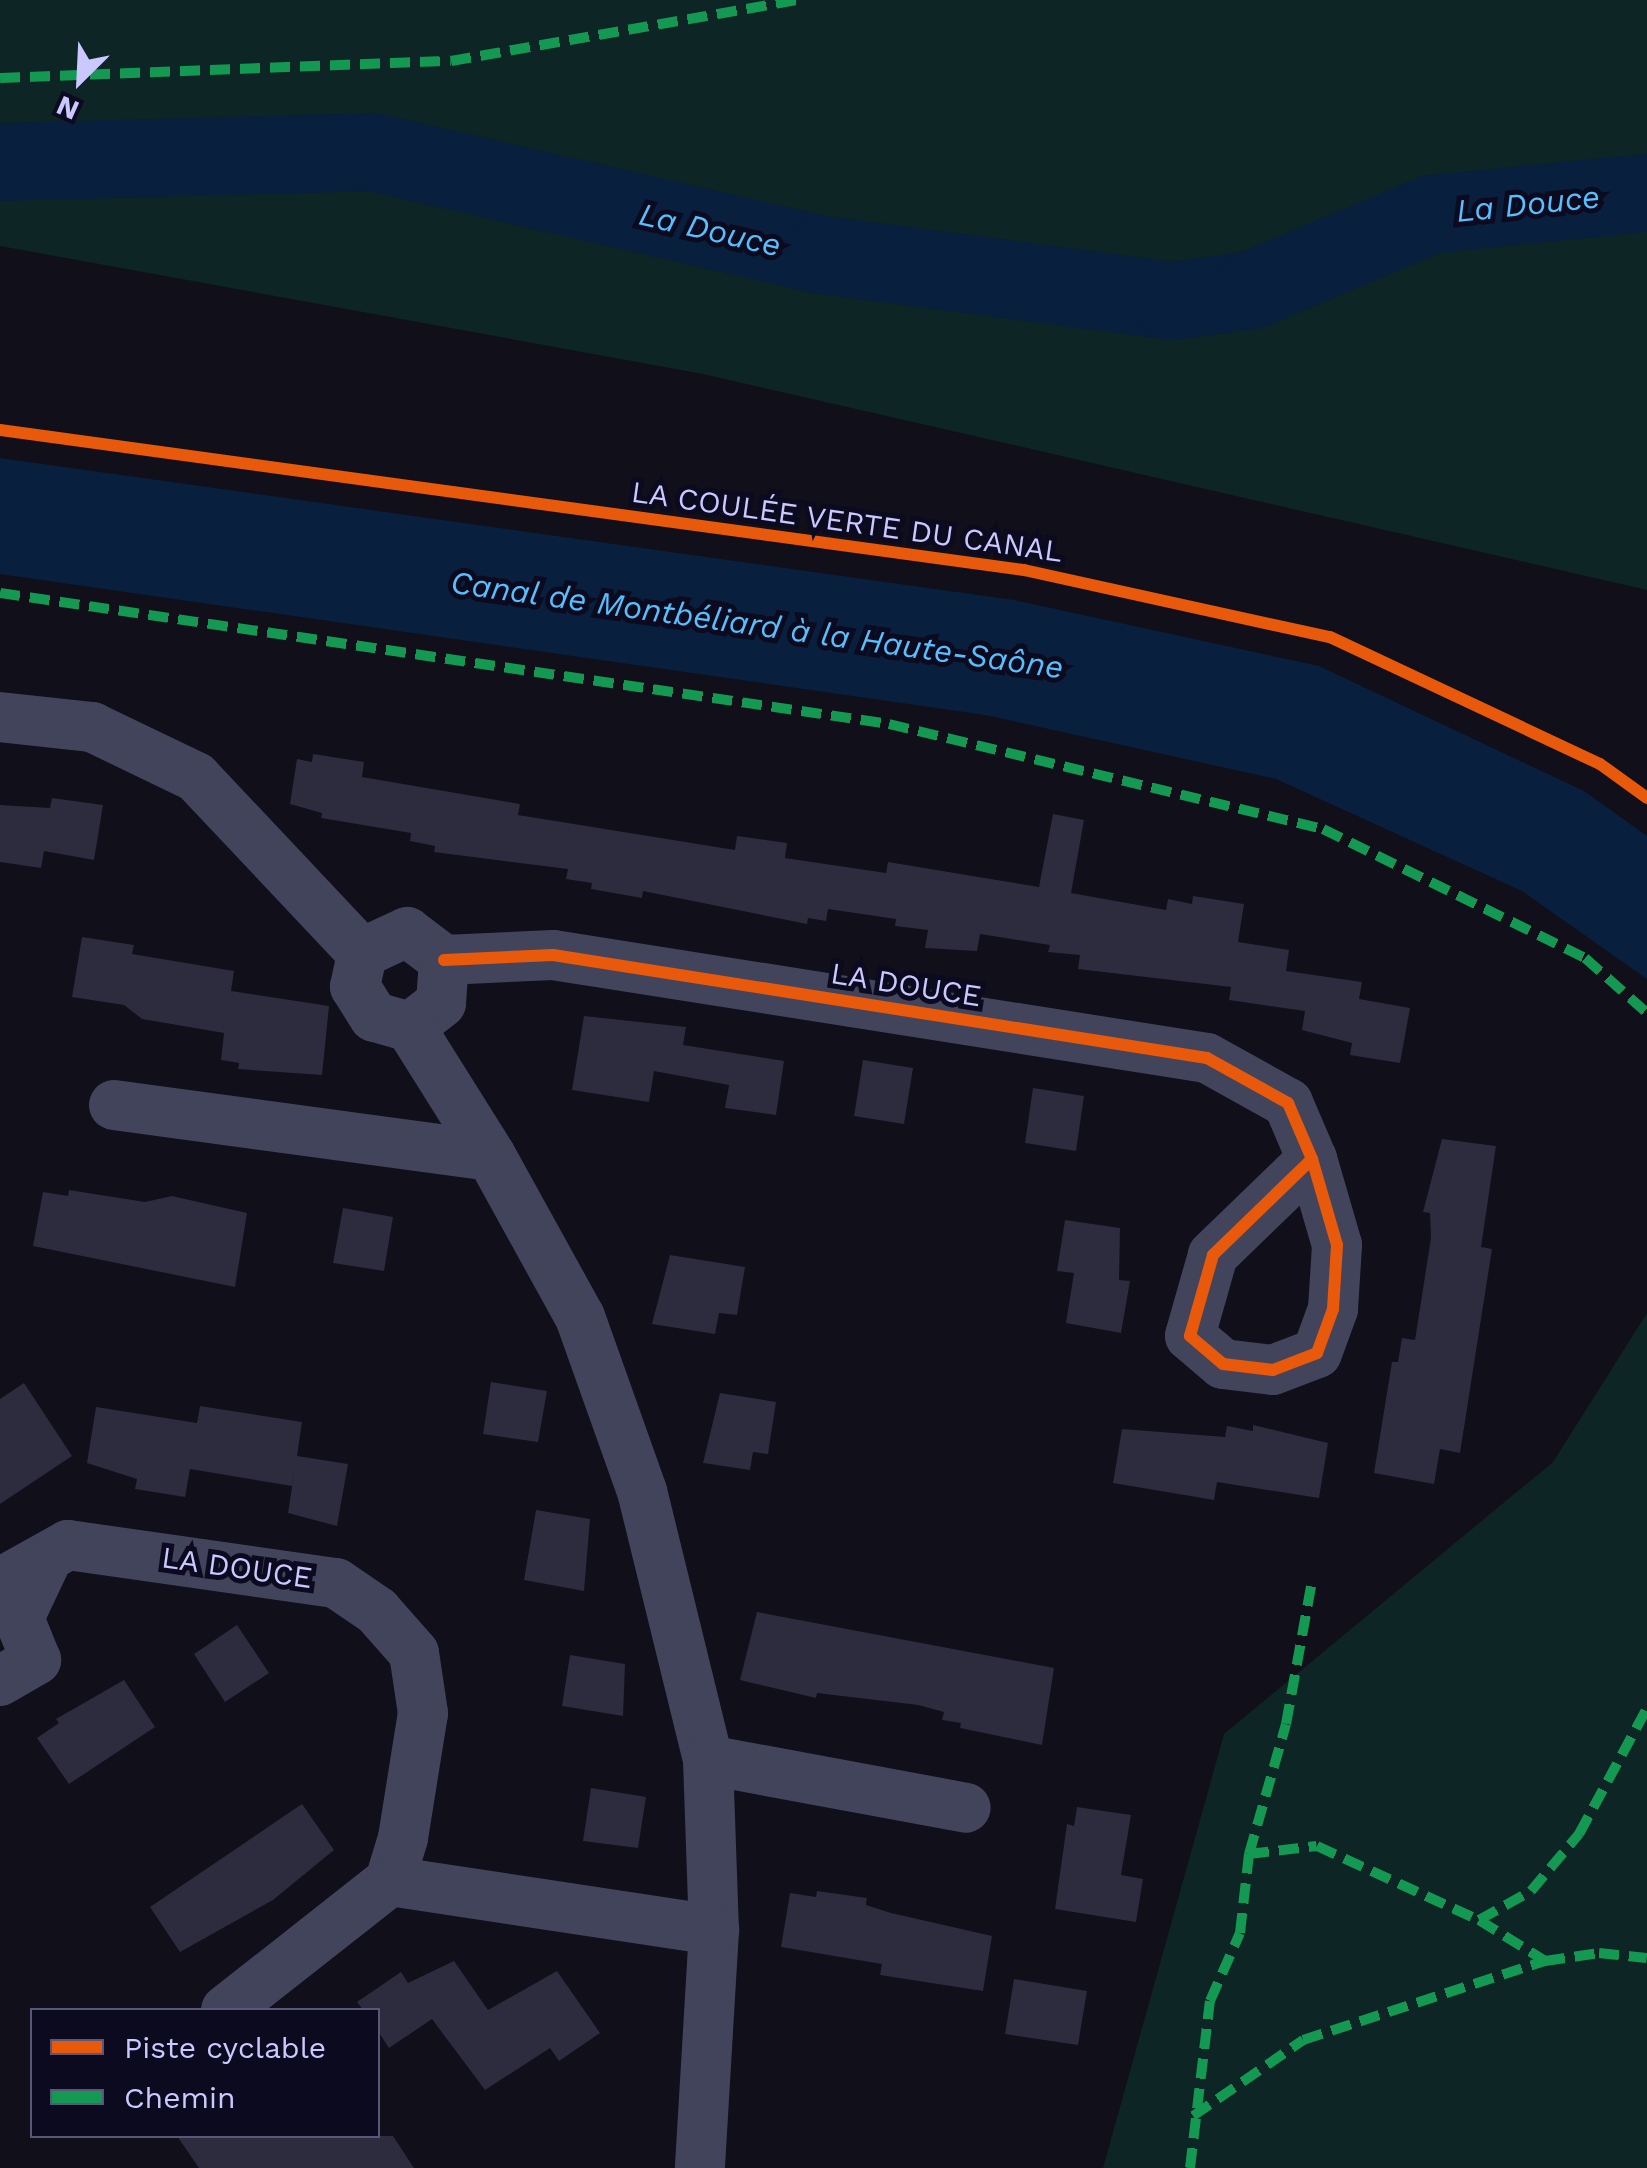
<!DOCTYPE html>
<meta charset="utf-8">
<style>
body{margin:0}
#map{position:relative;width:1647px;height:2168px;overflow:hidden;background:#100f1a;font-family:"Work Sans",sans-serif}
div>[style]{position:absolute}
.green>*{inset:0;background:#0d2524}
.water>*{inset:0;background:#081f3d}
.river>*{height:78px;margin:-39px;padding:0 39px;transform-origin:39px;border-radius:39px;background:#081f3d}
.building>*{inset:0;background:#2d2b3e}
.minor>*{height:50px;margin:-25px;padding:0 25px;transform-origin:25px;border-radius:25px;background:#42445c}
.quiet>*{height:10px;margin-top:-5px;transform-origin:0;background:repeating-linear-gradient(90deg,#139951 0 20px,transparent 0 30px)}
.cycleway>*{height:12px;margin:-6px;padding:0 6px;transform-origin:6px;border-radius:6px;background:#e8590c}
span{translate:-50% -50%;white-space:nowrap;text-align:center;line-height:1.15;-webkit-text-stroke:10px #0c0a1f;paint-order:stroke}
.street-label{font-size:30px;color:#cac8ff}
.water-label{font-size:32px;color:#56c0ff;font-style:italic}
.legend{position:absolute;left:30px;top:2008px;width:350px;height:130px;box-sizing:border-box;background:#0c0a1f;border:2px solid #585679;margin:0;padding:12px 18px;list-style:none;font-size:30px;color:#cac8ff}
.legend li{display:flex;align-items:center;gap:20px;height:50px}
.legend b{width:50px;border:2px solid #585679}
.north{position:absolute;left:30px;top:30px;width:100px;height:100px;-webkit-text-stroke:8px #0c0a1f;paint-order:stroke;rotate:204deg;font-size:28px;font-weight:700;line-height:40px;text-align:center;color:#cac8ff}
.north::after{content:'';display:block;margin:auto;width:35px;height:45px;background:#cac8ff;clip-path:polygon(50% 0,100% 100%,50% 72%,0 100%)}
</style>
<div id="map">
<div class="green">
<i style="clip-path:polygon(0 0,1647px 0,1647px 590px,703px 374px,0 246px)"></i>
<i style="clip-path:polygon(1647px 1313px,1647px 2168px,1103px 2168px,1224px 1734px,1553px 1462px)"></i>
</div>
<div class="water">
<i style="clip-path:polygon(0 458px,1014px 600px,1319px 666px,1584px 791px,1647px 836px,1647px 979px,1522px 891px,1276px 779px,985px 715px,0 574px)"></i>
</div>
<div class="river">
<i style="left:0;top:162px;width:372px;rotate:-1.5deg"></i>
<i style="left:372px;top:152px;width:463px;rotate:12.9deg"></i>
<i style="left:823px;top:255px;width:352px;rotate:7.5deg"></i>
<i style="left:1172px;top:301px;width:81px;rotate:-7.8deg"></i>
<i style="left:1252px;top:290px;width:195px;rotate:-22.9deg"></i>
<i style="left:1432px;top:214px;width:216px;rotate:-5.6deg"></i>
</div>
<div class="building">
<i style="clip-path:polygon(313px 754px,364px 762px,362px 777px,520px 804px,518px 815px,735px 850px,737px 836px,787px 843px,785px 858px,886px 873px,888px 862px,1039px 887px,1053px 814px,1084px 820px,1071px 893px,1166px 910px,1168px 899px,1192px 904px,1193px 896px,1244px 904px,1238px 942px,1289px 950px,1286px 971px,1362px 982px,1359px 999px,1410px 1008px,1400px 1063px,1350px 1055px,1352px 1043px,1302px 1030px,1305px 1011px,1229px 1000px,1231px 987px,1078px 969px,1080px 955px,1048px 952px,1050px 945px,980px 934px,977px 951px,925px 948px,928px 930px,895px 926px,896px 919px,828px 909px,826px 921px,808px 918px,807px 924px,643px 891px,642px 898px,591px 889px,592px 883px,566px 879px,568px 869px,434px 852px,435px 846px,410px 841px,411px 833px,321px 818px,322px 813px,290px 804px,297px 759px,312px 762px)"></i>
<i style="clip-path:polygon(52px 798px,103px 805px,94px 860px,44px 851px,41px 868px,0 862px,0 805px,50px 808px)"></i>
<i style="clip-path:polygon(82px 937px,134px 945px,132px 954px,234px 971px,231px 991px,329px 1006px,322px 1075px,238px 1069px,239px 1063px,221px 1060px,224px 1033px,142px 1019px,124px 1005px,72px 997px)"></i>
<i style="clip-path:polygon(584px 1016px,686px 1027px,683px 1045px,784px 1061px,776px 1115px,725px 1108px,729px 1085px,654px 1071px,649px 1102px,572px 1090px)"></i>
<i style="clip-path:polygon(863px 1060px,913px 1068px,904px 1124px,854px 1116px)"></i>
<i style="clip-path:polygon(1033px 1088px,1084px 1096px,1076px 1151px,1025px 1143px)"></i>
<i style="clip-path:polygon(1442px 1139px,1496px 1146px,1481px 1247px,1492px 1249px,1460px 1453px,1440px 1449px,1434px 1484px,1374px 1473px,1392px 1362px,1398px 1362px,1402px 1338px,1415px 1340px,1431px 1238px,1430px 1213px,1423px 1212px)"></i>
<i style="clip-path:polygon(69px 1190px,145px 1202px,172px 1196px,247px 1213px,235px 1287px,33px 1246px,43px 1192px,68px 1196px)"></i>
<i style="clip-path:polygon(343px 1208px,393px 1217px,384px 1271px,333px 1263px)"></i>
<i style="clip-path:polygon(1065px 1220px,1120px 1228px,1119px 1280px,1130px 1281px,1121px 1333px,1066px 1323px,1074px 1273px,1057px 1271px)"></i>
<i style="clip-path:polygon(670px 1255px,745px 1267px,737px 1315px,719px 1313px,715px 1334px,652px 1324px)"></i>
<i style="clip-path:polygon(491px 1382px,547px 1391px,538px 1442px,483px 1434px)"></i>
<i style="clip-path:polygon(24px 1383px,72px 1456px,0 1504px,0 1399px)"></i>
<i style="clip-path:polygon(720px 1393px,776px 1402px,768px 1454px,753px 1452px,750px 1470px,703px 1463px)"></i>
<i style="clip-path:polygon(200px 1406px,302px 1422px,297px 1456px,348px 1464px,337px 1526px,288px 1513px,295px 1468px,292px 1486px,190px 1469px,185px 1497px,135px 1489px,137px 1479px,87px 1463px,96px 1407px,197px 1423px)"></i>
<i style="clip-path:polygon(1253px 1425px,1328px 1443px,1319px 1498px,1217px 1482px,1214px 1500px,1113px 1483px,1122px 1429px,1225px 1437px,1227px 1426px,1253px 1431px)"></i>
<i style="clip-path:polygon(536px 1510px,590px 1519px,584px 1591px,524px 1580px)"></i>
<i style="clip-path:polygon(757px 1612px,1054px 1668px,1042px 1745px,960px 1728px,961px 1723px,942px 1720px,944px 1712px,918px 1705px,817px 1693px,816px 1698px,740px 1680px)"></i>
<i style="clip-path:polygon(237px 1625px,269px 1673px,225px 1702px,194px 1654px)"></i>
<i style="clip-path:polygon(570px 1655px,625px 1664px,623px 1716px,562px 1706px)"></i>
<i style="clip-path:polygon(124px 1680px,155px 1727px,69px 1784px,37px 1738px,59px 1723px,56px 1719px)"></i>
<i style="clip-path:polygon(591px 1788px,646px 1797px,638px 1848px,583px 1841px)"></i>
<i style="clip-path:polygon(302px 1804px,334px 1850px,273px 1900px,180px 1952px,150px 1907px)"></i>
<i style="clip-path:polygon(1077px 1807px,1131px 1815px,1121px 1875px,1143px 1879px,1136px 1922px,1055px 1909px,1067px 1824px,1074px 1826px)"></i>
<i style="clip-path:polygon(817px 1891px,867px 1898px,866px 1905px,891px 1913px,992px 1936px,983px 1991px,880px 1975px,882px 1964px,781px 1947px,790px 1893px,816px 1897px)"></i>
<i style="clip-path:polygon(454px 1961px,488px 2010px,557px 1971px,600px 2033px,559px 2061px,550px 2048px,485px 2090px,432px 2019px,389px 2048px,378px 2031px,378px 2010px,363px 2010px,357px 2002px,401px 1972px,408px 1983px)"></i>
<i style="clip-path:polygon(1014px 1979px,1087px 1991px,1078px 2045px,1005px 2034px)"></i>
<i style="clip-path:polygon(177px 2136px,393px 2136px,414px 2168px,199px 2168px)"></i>
</div>
<div class="minor">
<i style="left:0;top:717px;width:93px;rotate:6.2deg"></i>
<i style="left:92px;top:727px;width:115px;rotate:25.7deg"></i>
<i style="left:196px;top:777px;width:242px;rotate:46.7deg"></i>
<i style="left:407px;top:932px;width:46px;rotate:37.1deg"></i>
<i style="left:444px;top:960px;width:43px;rotate:94deg"></i>
<i style="left:441px;top:1003px;width:39px;rotate:142deg"></i>
<i style="left:410px;top:1027px;width:37px;rotate:-164deg"></i>
<i style="left:374px;top:1017px;width:36px;rotate:-122deg"></i>
<i style="left:355px;top:987px;width:35px;rotate:-78deg"></i>
<i style="left:362px;top:953px;width:50px;rotate:-25deg"></i>
<i style="left:444px;top:960px;width:109px;rotate:-2.6deg"></i>
<i style="left:553px;top:955px;width:662px;rotate:8.95deg"></i>
<i style="left:1207px;top:1058px;width:93px;rotate:29.1deg"></i>
<i style="left:1288px;top:1103px;width:61px;rotate:66.8deg"></i>
<i style="left:1312px;top:1159px;width:138px;rotate:135.9deg"></i>
<i style="left:1213px;top:1255px;width:84px;rotate:105.9deg"></i>
<i style="left:1190px;top:1336px;width:43px;rotate:40.3deg"></i>
<i style="left:1223px;top:1364px;width:50px;rotate:6.8deg"></i>
<i style="left:1273px;top:1370px;width:47px;rotate:-21.1deg"></i>
<i style="left:1317px;top:1353px;width:47px;rotate:-70deg"></i>
<i style="left:1333px;top:1309px;width:64px;rotate:-86.4deg"></i>
<i style="left:1337px;top:1245px;width:90px;rotate:-106.2deg"></i>
<i style="left:410px;top:1027px;width:152px;rotate:57.9deg"></i>
<i style="left:491px;top:1156px;width:184px;rotate:61.1deg"></i>
<i style="left:580px;top:1317px;width:185px;rotate:70.4deg"></i>
<i style="left:642px;top:1491px;width:277px;rotate:76.2deg"></i>
<i style="left:708px;top:1760px;width:170px;rotate:88deg"></i>
<i style="left:714px;top:1930px;width:238px;rotate:93.4deg"></i>
<i style="left:114px;top:1105px;width:380px;rotate:7.7deg"></i>
<i style="left:0;top:1583px;width:78px;rotate:-29.2deg"></i>
<i style="left:68px;top:1545px;width:271px;rotate:8.1deg"></i>
<i style="left:336px;top:1583px;width:50px;rotate:34.3deg"></i>
<i style="left:377px;top:1611px;width:56px;rotate:48.6deg"></i>
<i style="left:414px;top:1653px;width:61px;rotate:81.5deg"></i>
<i style="left:423px;top:1713px;width:127px;rotate:99.1deg"></i>
<i style="left:403px;top:1838px;width:45px;rotate:106.8deg"></i>
<i style="left:0;top:1681px;width:42px;rotate:-30.3deg"></i>
<i style="left:36px;top:1660px;width:45px;rotate:-112deg"></i>
<i style="left:19px;top:1618px;width:63px;rotate:-64.7deg"></i>
<i style="left:708px;top:1760px;width:262px;rotate:10.5deg"></i>
<i style="left:226px;top:2010px;width:209px;rotate:-38.2deg"></i>
<i style="left:390px;top:1881px;width:328px;rotate:8.6deg"></i>
</div>
<div class="quiet">
<i style="left:0;top:78px;width:451px;rotate:-2.2deg"></i>
<i style="left:451px;top:61px;width:352px;rotate:-10deg"></i>
<i style="left:0;top:593px;width:899px;rotate:8.38deg"></i>
<i style="left:889px;top:724px;width:447px;rotate:13.6deg"></i>
<i style="left:1323px;top:829px;width:292px;rotate:26.2deg"></i>
<i style="left:1585px;top:958px;width:83px;rotate:41.6deg"></i>
<i style="left:1249px;top:1854px;width:68px;rotate:-6.7deg"></i>
<i style="left:1317px;top:1846px;width:178px;rotate:24.6deg"></i>
<i style="left:1479px;top:1920px;width:60px;rotate:-29.1deg"></i>
<i style="left:1531px;top:1891px;width:75px;rotate:-49.9deg"></i>
<i style="left:1579px;top:1834px;width:143px;rotate:-61.6deg"></i>
<i style="left:1479px;top:1920px;width:78px;rotate:31.8deg"></i>
<i style="left:1545px;top:1961px;width:55px;rotate:-8.4deg"></i>
<i style="left:1599px;top:1953px;width:48px;rotate:5.9deg"></i>
<i style="left:1193px;top:2116px;width:134px;rotate:-34.6deg"></i>
<i style="left:1303px;top:2040px;width:255px;rotate:-18.1deg"></i>
<i style="left:1190px;top:2168px;width:168px;rotate:-83.2deg"></i>
<i style="left:1210px;top:2001px;width:74px;rotate:-66.2deg"></i>
<i style="left:1240px;top:1933px;width:80px;rotate:-83.5deg"></i>
<i style="left:1249px;top:1854px;width:135px;rotate:-74.1deg"></i>
<i style="left:1286px;top:1724px;width:140px;rotate:-79.7deg"></i>
</div>
<div class="cycleway">
<i style="left:0;top:430px;width:1034px;rotate:7.79deg"></i>
<i style="left:1024px;top:570px;width:313px;rotate:12.4deg"></i>
<i style="left:1330px;top:637px;width:298px;rotate:25.2deg"></i>
<i style="left:1600px;top:764px;width:58px;rotate:35.9deg"></i>
<i style="left:444px;top:960px;width:109px;rotate:-2.6deg"></i>
<i style="left:553px;top:955px;width:662px;rotate:8.95deg"></i>
<i style="left:1207px;top:1058px;width:93px;rotate:29.1deg"></i>
<i style="left:1288px;top:1103px;width:61px;rotate:66.8deg"></i>
<i style="left:1312px;top:1159px;width:138px;rotate:135.9deg"></i>
<i style="left:1213px;top:1255px;width:84px;rotate:105.9deg"></i>
<i style="left:1190px;top:1336px;width:43px;rotate:40.3deg"></i>
<i style="left:1223px;top:1364px;width:50px;rotate:6.8deg"></i>
<i style="left:1273px;top:1370px;width:47px;rotate:-21.1deg"></i>
<i style="left:1317px;top:1353px;width:47px;rotate:-70deg"></i>
<i style="left:1333px;top:1309px;width:64px;rotate:-86.4deg"></i>
<i style="left:1337px;top:1245px;width:90px;rotate:-106.2deg"></i>
</div>
<div class="street-label">
<span style="left:847px;top:522px;rotate:8deg">LA COULÉE VERTE DU CANAL</span>
<span style="left:906px;top:985px;rotate:9deg">LA DOUCE</span>
<span style="left:237px;top:1568px;rotate:8deg">LA DOUCE</span>
</div>
<div class="water-label">
<span style="left:1528px;top:204px;rotate:-6deg">La Douce</span>
<span style="left:710px;top:230px;rotate:13deg">La Douce</span>
<span style="left:757px;top:625px;rotate:8deg">Canal de Montbéliard à la Haute-Saône</span>
</div>
<ul class="legend">
<li><b style="height:12px;background:#e8590c"></b>Piste cyclable</li>
<li><b style="height:12px;background:#139951"></b>Chemin</li>
</ul>
<div class="north">N</div>
</div>
